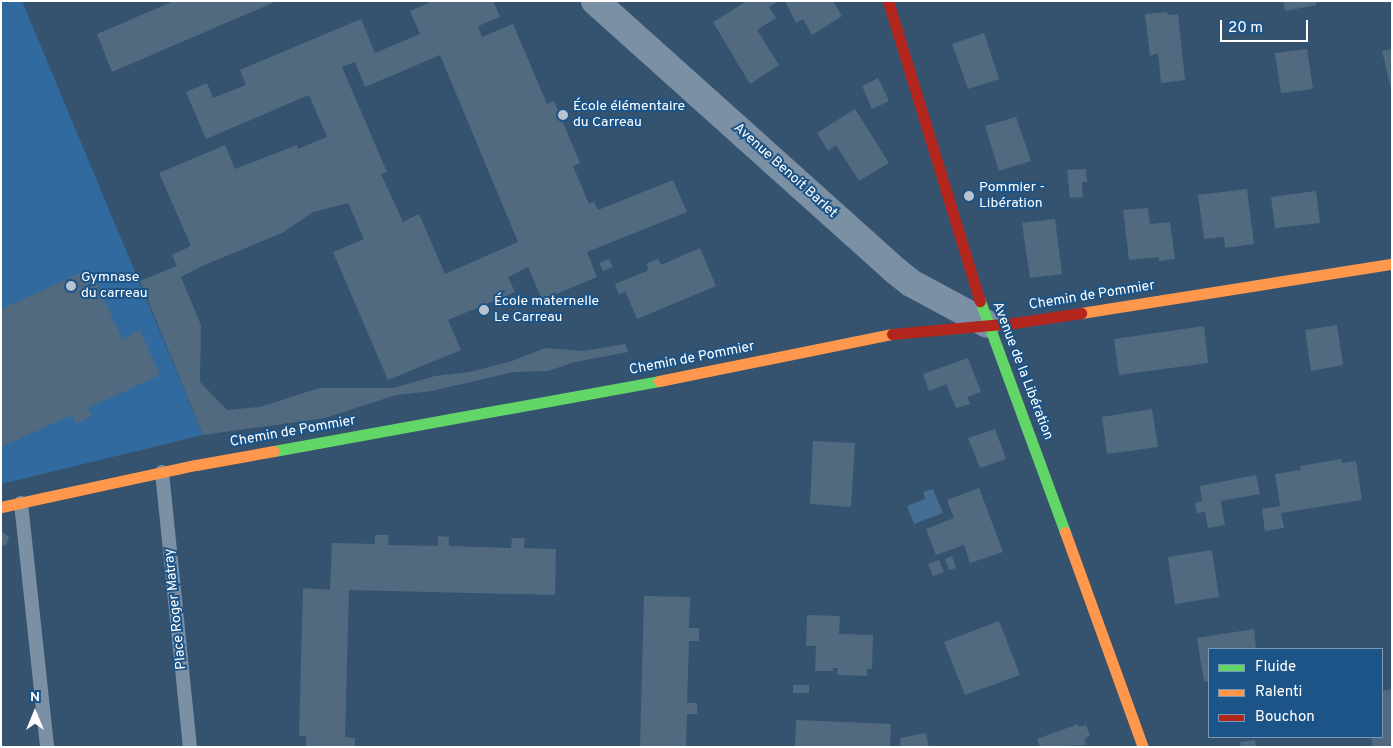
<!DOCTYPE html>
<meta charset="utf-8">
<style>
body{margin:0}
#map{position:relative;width:1393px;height:748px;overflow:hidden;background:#35536f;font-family:Overpass,sans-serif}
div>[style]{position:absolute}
.green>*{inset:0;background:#316a9e}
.water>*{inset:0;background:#466d92}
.building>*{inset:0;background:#516a80}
.lane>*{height:14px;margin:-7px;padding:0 7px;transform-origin:7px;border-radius:7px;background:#7c90a5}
.street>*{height:28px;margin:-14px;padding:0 14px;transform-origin:14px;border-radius:14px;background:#7c90a5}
.fast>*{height:11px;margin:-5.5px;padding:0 5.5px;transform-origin:5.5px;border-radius:5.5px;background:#63d668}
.slow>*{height:11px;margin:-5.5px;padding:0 5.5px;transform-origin:5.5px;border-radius:5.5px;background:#ff974d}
.jam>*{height:11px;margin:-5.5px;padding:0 5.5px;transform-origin:5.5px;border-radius:5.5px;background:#b3261e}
.dots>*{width:14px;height:14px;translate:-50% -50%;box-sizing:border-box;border:2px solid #1d5487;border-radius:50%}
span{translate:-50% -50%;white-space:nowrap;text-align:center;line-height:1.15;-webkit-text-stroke:4px #1d5487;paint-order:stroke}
.poi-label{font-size:14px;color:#fff}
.left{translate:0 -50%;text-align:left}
.street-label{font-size:14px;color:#fff}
.frame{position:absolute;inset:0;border:2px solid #fff;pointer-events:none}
.legend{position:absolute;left:1208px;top:648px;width:175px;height:90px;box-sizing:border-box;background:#1d5487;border:1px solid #7798b7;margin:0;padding:6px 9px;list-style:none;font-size:15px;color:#fff}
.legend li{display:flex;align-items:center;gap:10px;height:25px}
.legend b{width:25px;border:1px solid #7798b7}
.north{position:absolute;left:10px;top:688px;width:50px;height:50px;-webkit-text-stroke:4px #1d5487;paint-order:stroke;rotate:0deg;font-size:14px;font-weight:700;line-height:20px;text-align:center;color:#fff}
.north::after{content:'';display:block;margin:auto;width:18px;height:22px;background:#fff;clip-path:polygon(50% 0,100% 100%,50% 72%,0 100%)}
.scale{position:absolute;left:1220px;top:20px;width:88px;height:22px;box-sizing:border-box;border:2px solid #fff;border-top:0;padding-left:6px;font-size:15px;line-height:18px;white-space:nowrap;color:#fff;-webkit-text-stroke:4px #1d5487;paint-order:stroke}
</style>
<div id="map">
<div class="green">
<i style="clip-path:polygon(1px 1px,22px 1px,203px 435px,1px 484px)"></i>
</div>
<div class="water">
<i style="clip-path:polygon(933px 489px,943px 513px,914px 524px,907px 506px,925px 499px,923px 492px)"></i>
</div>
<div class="building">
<i style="clip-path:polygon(174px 1px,277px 1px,112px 72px,97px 34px)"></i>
<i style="clip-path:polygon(evenodd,433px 1px,493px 1px,500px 17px,478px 26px,482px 37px,513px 24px,547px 104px,554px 101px,580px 163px,573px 166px,589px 204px,594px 202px,598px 210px,673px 180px,687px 212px,587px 252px,597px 277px,542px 300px,528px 267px,508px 277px,515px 292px,448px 320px,461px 350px,388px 380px,333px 252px,364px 239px,348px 203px,313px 212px,282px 233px,202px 266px,181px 277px,201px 325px,200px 382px,227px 410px,260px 407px,319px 388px,393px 388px,435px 376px,470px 372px,512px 361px,545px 348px,584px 351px,625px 344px,628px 352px,575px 362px,548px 371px,513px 372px,432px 391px,396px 395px,325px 418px,203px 435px,140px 281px,177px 266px,172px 255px,191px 246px,159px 173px,225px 145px,235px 169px,297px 145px,298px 149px,327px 137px,309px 95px,206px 139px,186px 92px,207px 83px,213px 98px,246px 85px,240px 70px,361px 19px,375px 53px,420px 34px,410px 11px,433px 1px,440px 55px,518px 242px,445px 274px,419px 214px,403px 222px,381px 174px,387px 172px,342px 67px,355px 62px,365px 87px,440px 55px)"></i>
<i style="clip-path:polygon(747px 1px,778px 1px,769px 7px,776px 18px,757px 30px,779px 65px,750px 84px,713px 22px)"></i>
<i style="clip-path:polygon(785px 1px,833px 1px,842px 16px,812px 35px,803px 19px,796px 23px)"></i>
<i style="clip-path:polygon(1283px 1px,1316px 1px,1316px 5px,1285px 11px)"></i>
<i style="clip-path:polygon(1167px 12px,1168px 15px,1178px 14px,1185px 80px,1161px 83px,1158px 53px,1150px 56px,1145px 14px)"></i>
<i style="clip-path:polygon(984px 33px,999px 79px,968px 89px,952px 44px)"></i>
<i style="clip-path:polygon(1307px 49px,1313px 89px,1281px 93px,1275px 53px)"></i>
<i style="clip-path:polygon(1392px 49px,1392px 89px,1391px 89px,1382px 51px)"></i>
<i style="clip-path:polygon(878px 78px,889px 101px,872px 109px,862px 86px)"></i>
<i style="clip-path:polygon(855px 109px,889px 163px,859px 181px,836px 145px,828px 151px,817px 133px)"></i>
<i style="clip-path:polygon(1016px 117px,1031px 161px,999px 171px,985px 126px)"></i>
<i style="clip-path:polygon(1086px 169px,1087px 182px,1082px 182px,1083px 197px,1070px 198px,1067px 170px)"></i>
<i style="clip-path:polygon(1247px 189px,1254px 244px,1225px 248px,1224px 237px,1204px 239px,1198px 195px)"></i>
<i style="clip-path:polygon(1316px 191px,1320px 223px,1275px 228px,1271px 197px)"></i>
<i style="clip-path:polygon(1148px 208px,1150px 224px,1170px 222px,1175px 259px,1159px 261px,1159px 257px,1129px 260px,1123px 210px)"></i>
<i style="clip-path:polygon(1055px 219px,1062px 274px,1030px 278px,1022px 223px)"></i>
<i style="clip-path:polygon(700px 248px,716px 286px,637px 319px,625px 291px,619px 295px,615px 284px,649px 270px,646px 264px,658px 259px,661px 265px)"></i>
<i style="clip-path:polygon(609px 259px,613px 267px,603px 271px,599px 263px)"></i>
<i style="clip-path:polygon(90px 269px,122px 339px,140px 330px,160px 375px,88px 408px,92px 416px,76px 424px,72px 415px,1px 447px,1px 309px)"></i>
<i style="clip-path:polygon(1337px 325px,1343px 365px,1311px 371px,1305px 330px)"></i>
<i style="clip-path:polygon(1204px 326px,1208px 363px,1119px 375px,1114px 339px)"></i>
<i style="clip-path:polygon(968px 358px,981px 392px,967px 397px,970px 404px,956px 408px,946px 384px,929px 391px,923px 374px)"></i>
<i style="clip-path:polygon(1152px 409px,1158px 447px,1107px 454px,1102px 417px)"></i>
<i style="clip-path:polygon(995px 429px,1006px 459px,980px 468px,968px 438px)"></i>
<i style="clip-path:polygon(813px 441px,855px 443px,851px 507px,810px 504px)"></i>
<i style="clip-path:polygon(1341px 459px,1342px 463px,1356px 461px,1362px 500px,1281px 513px,1284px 528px,1265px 531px,1262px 509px,1280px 506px,1275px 474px,1301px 470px,1300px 466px)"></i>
<i style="clip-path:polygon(1256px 475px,1260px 494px,1221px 501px,1225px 525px,1208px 528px,1205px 512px,1197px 513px,1195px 503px,1202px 501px,1200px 486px)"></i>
<i style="clip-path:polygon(979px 488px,1003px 552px,970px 563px,964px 545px,936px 555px,926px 529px,954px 518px,947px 500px)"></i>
<i style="clip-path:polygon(1px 531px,9px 537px,6px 545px,1px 546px)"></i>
<i style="clip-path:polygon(375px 535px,389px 535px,388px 545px,438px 546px,438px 536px,449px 537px,449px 546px,511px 548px,512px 538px,525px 538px,524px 548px,556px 549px,555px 595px,349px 590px,345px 737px,355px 738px,355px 747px,306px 747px,306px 736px,299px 736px,303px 588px,330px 590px,332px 543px,375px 544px)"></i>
<i style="clip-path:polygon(1212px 550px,1219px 597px,1175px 604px,1168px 557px)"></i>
<i style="clip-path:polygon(952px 556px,956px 568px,949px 570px,945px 559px)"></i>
<i style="clip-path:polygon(939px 560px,944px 572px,933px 576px,928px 564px)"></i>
<i style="clip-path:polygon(644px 596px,690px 597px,689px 628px,699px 628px,699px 641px,689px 641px,687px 703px,697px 703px,697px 714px,687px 714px,686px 747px,640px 747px)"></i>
<i style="clip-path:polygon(807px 615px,840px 616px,839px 634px,873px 635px,872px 669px,867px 669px,867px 676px,837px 675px,838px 668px,833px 668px,833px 671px,815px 671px,816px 646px,806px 646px)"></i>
<i style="clip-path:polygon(999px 621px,1020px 675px,965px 695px,944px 642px)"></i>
<i style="clip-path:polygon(1254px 629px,1256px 649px,1209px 649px,1209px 681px,1204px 682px,1197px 638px)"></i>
<i style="clip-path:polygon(793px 685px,809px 685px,809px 693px,793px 693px)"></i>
<i style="clip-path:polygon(1392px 689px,1392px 747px,1373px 747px,1371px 737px,1382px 737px,1382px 691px)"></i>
<i style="clip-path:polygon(796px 720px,891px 724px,890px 747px,795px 747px)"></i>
<i style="clip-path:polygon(1078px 724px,1079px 727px,1086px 725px,1090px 736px,1084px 739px,1086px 745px,1040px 747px,1037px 739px)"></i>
<i style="clip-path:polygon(926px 733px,929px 747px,901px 747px,900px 738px)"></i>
<i style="clip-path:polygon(1255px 740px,1256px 747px,1241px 747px,1240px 742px)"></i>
</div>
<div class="lane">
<i style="left:162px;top:472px;width:276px;rotate:84.2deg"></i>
<i style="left:21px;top:503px;width:245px;rotate:83.9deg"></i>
</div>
<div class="street">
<i style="left:595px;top:1px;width:404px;rotate:41.9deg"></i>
<i style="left:896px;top:271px;width:19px;rotate:39deg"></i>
<i style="left:911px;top:283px;width:86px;rotate:28.3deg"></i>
</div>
<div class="fast">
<i style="left:980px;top:301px;width:246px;rotate:69.8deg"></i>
<i style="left:274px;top:451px;width:391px;rotate:-10.3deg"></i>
</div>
<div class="slow">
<i style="left:1081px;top:313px;width:315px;rotate:-9deg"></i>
<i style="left:659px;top:381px;width:238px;rotate:-11.4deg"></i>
<i style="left:1px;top:507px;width:199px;rotate:-12.2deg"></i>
<i style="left:196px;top:465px;width:79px;rotate:-10.2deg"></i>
<i style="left:1065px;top:532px;width:229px;rotate:70.1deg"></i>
</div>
<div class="jam">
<i style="left:888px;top:1px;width:314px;rotate:73deg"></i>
<i style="left:892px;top:334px;width:122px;rotate:-5.2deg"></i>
<i style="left:1014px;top:323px;width:68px;rotate:-8.5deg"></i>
</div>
<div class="dots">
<i style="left:563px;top:115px;background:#b8c3cd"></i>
<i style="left:969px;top:196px;background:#b8c3cd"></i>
<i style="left:71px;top:286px;background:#b8c3cd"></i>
<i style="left:484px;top:310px;background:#b8c3cd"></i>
</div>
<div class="poi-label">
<span class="left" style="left:573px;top:115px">École élémentaire<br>du Carreau</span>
<span class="left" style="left:979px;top:196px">Pommier -<br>Libération</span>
<span class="left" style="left:81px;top:286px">Gymnase<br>du carreau</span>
<span class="left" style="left:494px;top:310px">École maternelle<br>Le Carreau</span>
</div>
<div class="street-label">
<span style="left:785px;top:171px;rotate:42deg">Avenue Benoit Barlet</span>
<span style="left:1092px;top:296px;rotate:-9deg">Chemin de Pommier</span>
<span style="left:692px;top:359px;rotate:-11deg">Chemin de Pommier</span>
<span style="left:1022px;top:371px;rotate:69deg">Avenue de la Libération</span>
<span style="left:293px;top:432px;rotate:-10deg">Chemin de Pommier</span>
<span style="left:176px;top:609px;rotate:-96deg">Place Roger Matray</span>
</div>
<div class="frame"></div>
<ul class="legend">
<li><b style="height:6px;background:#63d668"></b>Fluide</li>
<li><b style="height:6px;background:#ff974d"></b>Ralenti</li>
<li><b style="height:6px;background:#b3261e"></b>Bouchon</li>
</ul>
<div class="north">N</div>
<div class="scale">20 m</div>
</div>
